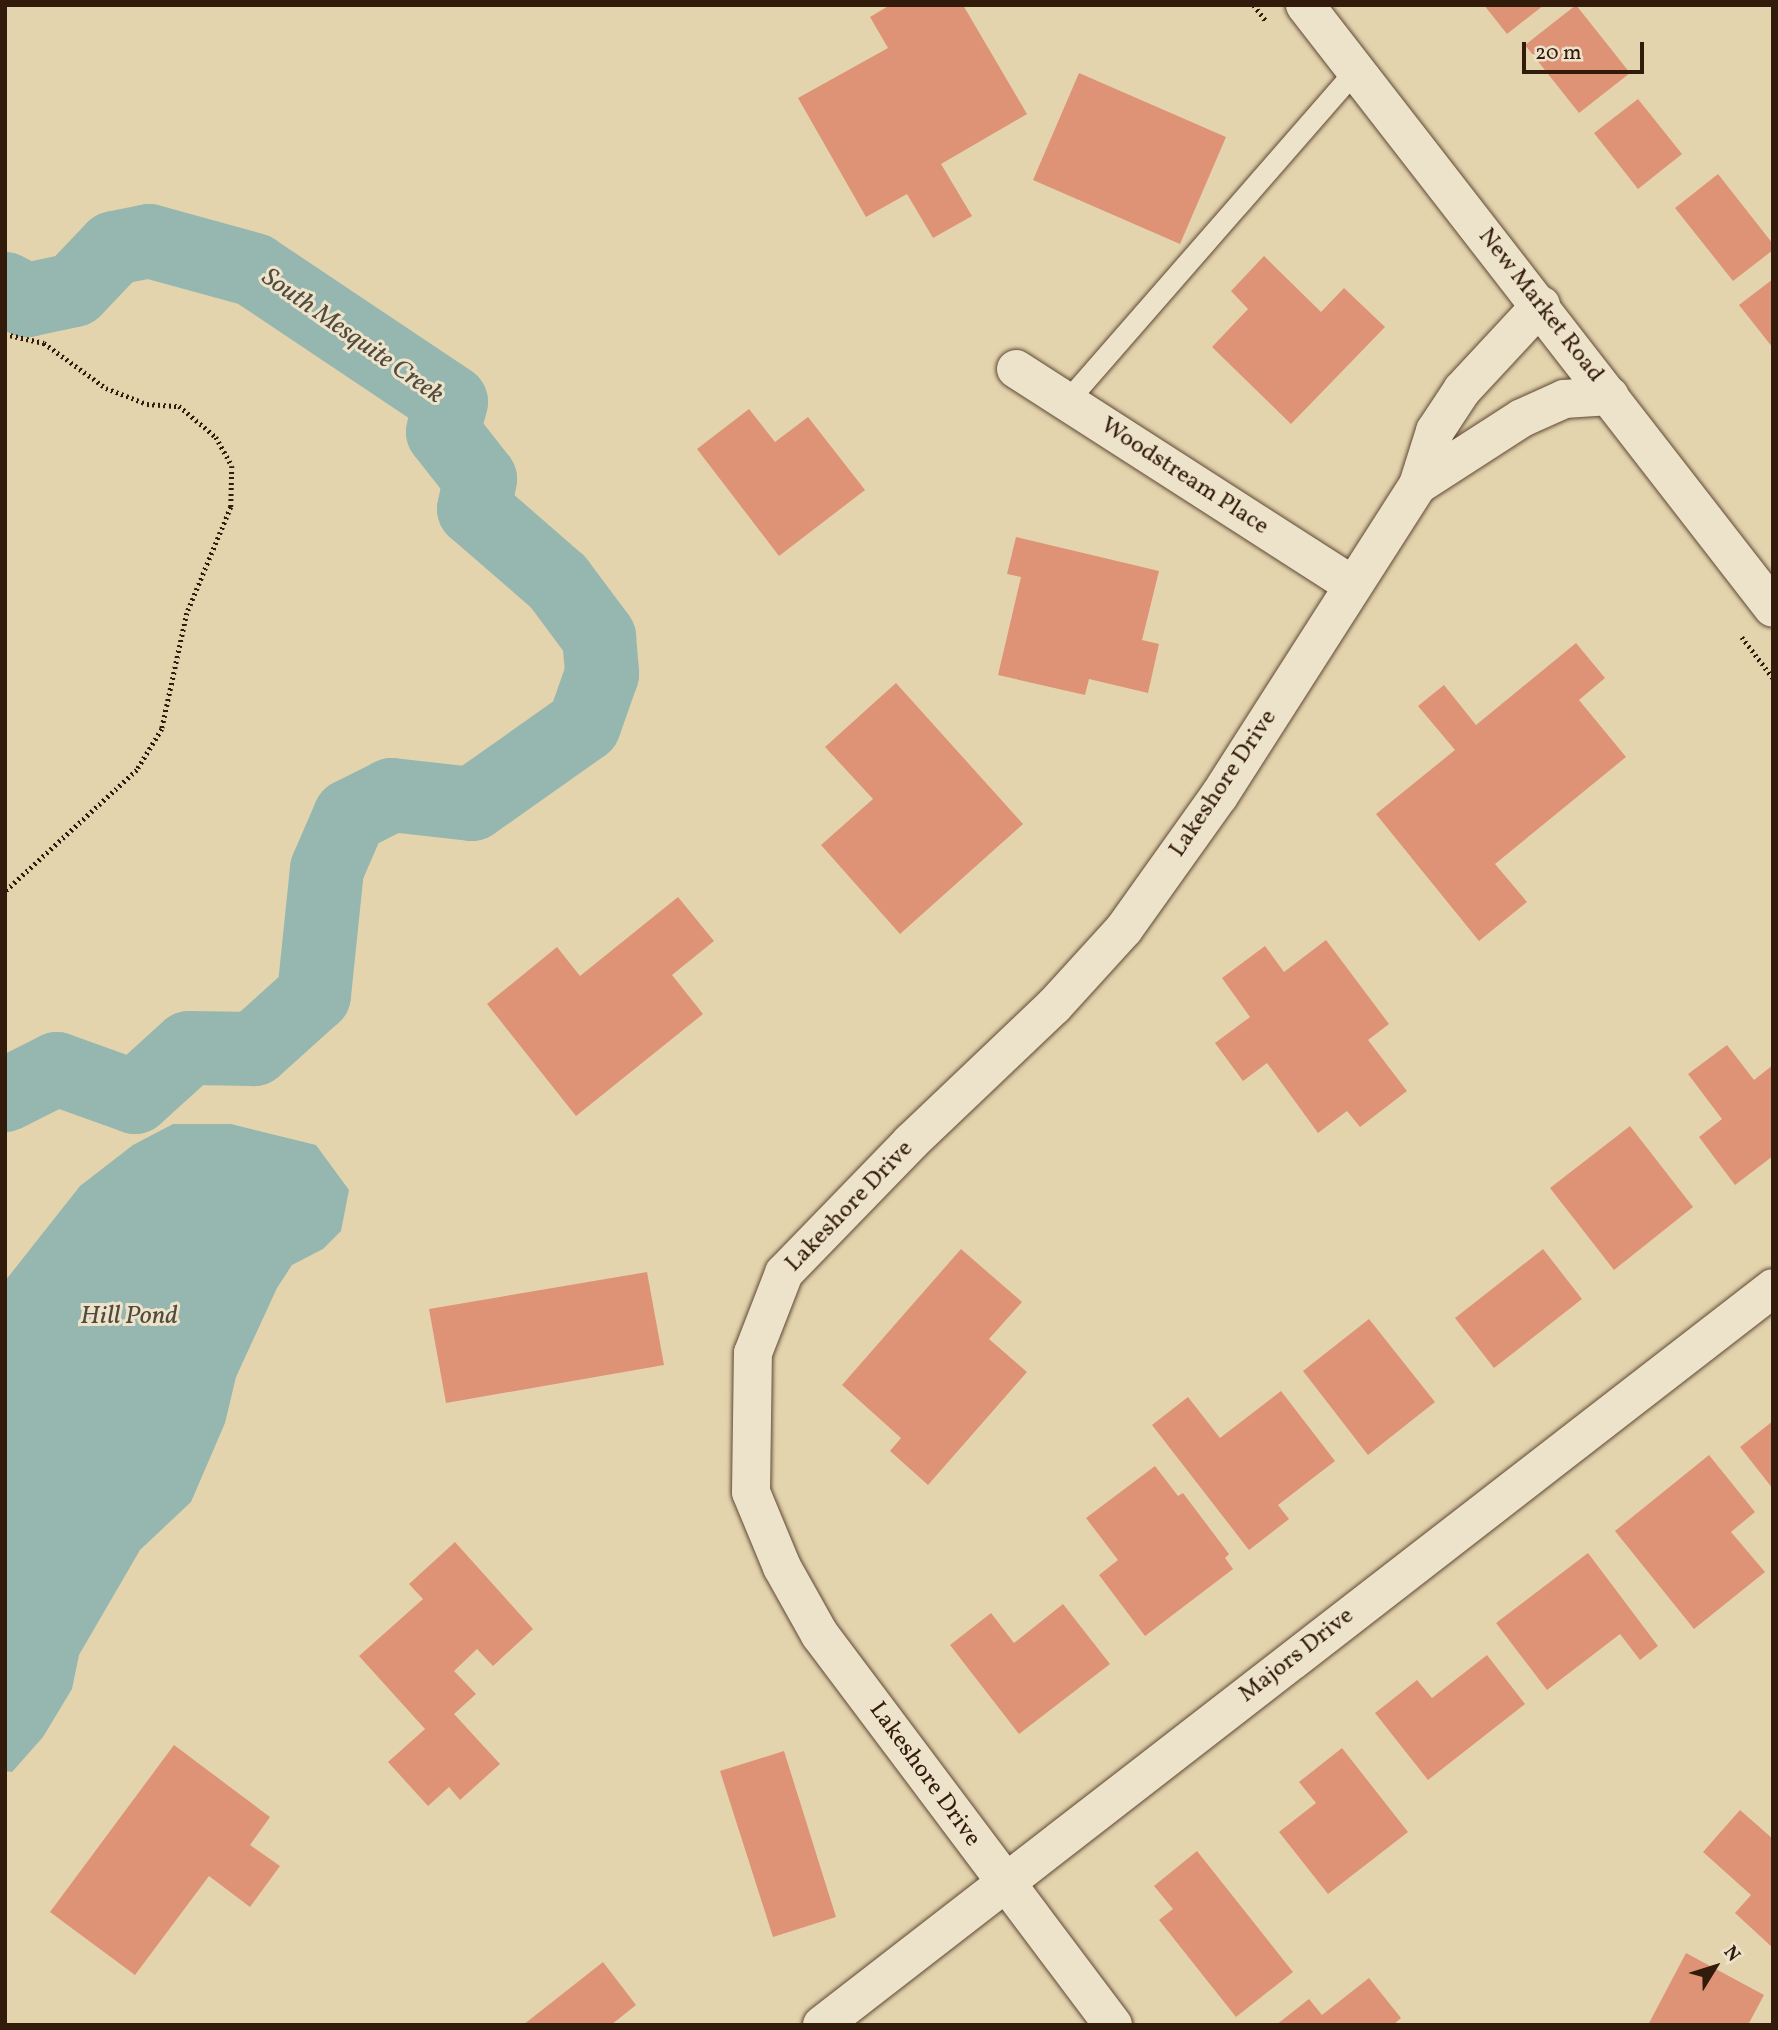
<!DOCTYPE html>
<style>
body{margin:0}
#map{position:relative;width:1778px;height:2030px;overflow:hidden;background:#e4d4ae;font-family:Vollkorn,serif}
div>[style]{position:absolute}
.water>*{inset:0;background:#96b7af}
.river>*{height:74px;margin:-37px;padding:0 37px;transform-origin:37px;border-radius:37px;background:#96b7af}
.building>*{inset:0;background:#de9377}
.path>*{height:4.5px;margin-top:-2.25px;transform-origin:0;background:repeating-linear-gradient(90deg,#331b0c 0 2px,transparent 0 5.5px)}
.roads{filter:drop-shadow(0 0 2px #5f4934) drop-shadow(0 0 2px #5f4934)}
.service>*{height:21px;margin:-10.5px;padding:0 10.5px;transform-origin:10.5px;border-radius:10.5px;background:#ede3ca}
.minor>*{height:38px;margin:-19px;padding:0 19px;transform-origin:19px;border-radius:19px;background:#ede3ca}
.tertiary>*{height:38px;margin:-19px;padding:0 19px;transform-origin:19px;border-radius:19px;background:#ede3ca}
span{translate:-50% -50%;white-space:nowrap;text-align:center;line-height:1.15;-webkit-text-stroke:6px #ede3ca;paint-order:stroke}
.street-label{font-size:24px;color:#331b0c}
.water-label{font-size:26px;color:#514a3d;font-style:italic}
.frame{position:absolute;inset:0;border:7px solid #331b0c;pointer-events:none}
.north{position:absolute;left:1680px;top:1932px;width:70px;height:70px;-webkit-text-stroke:5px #ede3ca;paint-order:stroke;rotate:52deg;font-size:19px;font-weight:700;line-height:28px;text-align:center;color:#331b0c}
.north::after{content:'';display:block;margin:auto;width:24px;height:32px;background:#331b0c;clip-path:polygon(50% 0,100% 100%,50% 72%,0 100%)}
.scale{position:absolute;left:1522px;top:42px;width:122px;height:32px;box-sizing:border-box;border:4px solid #331b0c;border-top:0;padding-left:9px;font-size:21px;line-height:24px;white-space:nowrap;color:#331b0c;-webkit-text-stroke:5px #ede3ca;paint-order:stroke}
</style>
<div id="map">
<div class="water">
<i style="clip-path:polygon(173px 1124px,231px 1124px,316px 1145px,349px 1190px,341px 1231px,323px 1249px,292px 1265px,277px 1288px,236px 1377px,225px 1423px,191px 1502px,140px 1550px,79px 1655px,72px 1689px,43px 1737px,12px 1772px,5px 1771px,5px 1281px,80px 1186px,133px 1145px)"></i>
</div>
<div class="river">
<i style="left:5px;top:289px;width:25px;rotate:27deg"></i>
<i style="left:27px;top:300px;width:48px;rotate:-12deg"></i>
<i style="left:74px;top:290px;width:58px;rotate:-46.4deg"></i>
<i style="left:114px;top:248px;width:36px;rotate:-11deg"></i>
<i style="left:149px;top:241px;width:109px;rotate:15.4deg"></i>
<i style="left:254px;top:270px;width:237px;rotate:33.8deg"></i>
<i style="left:451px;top:402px;width:31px;rotate:105deg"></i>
<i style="left:443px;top:432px;width:60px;rotate:51.8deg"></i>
<i style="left:480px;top:479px;width:31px;rotate:101deg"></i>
<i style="left:474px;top:509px;width:111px;rotate:41deg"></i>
<i style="left:558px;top:582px;width:69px;rotate:53.3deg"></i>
<i style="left:599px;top:637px;width:37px;rotate:85deg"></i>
<i style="left:602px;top:674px;width:54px;rotate:109.4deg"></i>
<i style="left:584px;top:725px;width:137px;rotate:144.8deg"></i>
<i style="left:472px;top:804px;width:81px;rotate:-173.6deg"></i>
<i style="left:392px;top:795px;width:47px;rotate:153.4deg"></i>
<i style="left:350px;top:816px;width:58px;rotate:113.5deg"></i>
<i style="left:327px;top:869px;width:127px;rotate:95.9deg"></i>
<i style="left:314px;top:995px;width:81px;rotate:138deg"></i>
<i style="left:254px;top:1049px;width:65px;rotate:-179.1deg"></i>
<i style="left:189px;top:1048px;width:73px;rotate:137.8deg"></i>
<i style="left:135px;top:1097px;width:83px;rotate:-160.3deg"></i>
<i style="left:57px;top:1069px;width:58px;rotate:153.4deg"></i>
</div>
<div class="building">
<i style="clip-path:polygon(890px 5px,963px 5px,1027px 114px,941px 164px,972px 216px,933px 238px,907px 194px,866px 217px,798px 98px,888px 48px,870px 17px)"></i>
<i style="clip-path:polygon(1484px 5px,1544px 5px,1507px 34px)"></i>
<i style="clip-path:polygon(1576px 5px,1630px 73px,1579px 113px,1525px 45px)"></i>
<i style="clip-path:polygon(1079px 73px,1226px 137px,1180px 244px,1033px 180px)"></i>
<i style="clip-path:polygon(1638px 99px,1682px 154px,1638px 189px,1594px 133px)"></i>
<i style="clip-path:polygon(1718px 174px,1773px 244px,1773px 250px,1733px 281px,1675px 208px)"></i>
<i style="clip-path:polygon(1264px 256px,1321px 312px,1344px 288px,1385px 327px,1291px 424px,1212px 347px,1248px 309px,1231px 291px)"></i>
<i style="clip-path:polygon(1773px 279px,1773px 348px,1739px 305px)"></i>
<i style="clip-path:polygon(749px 409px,775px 442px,808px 417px,865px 490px,779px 556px,697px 449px)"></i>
<i style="clip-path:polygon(1016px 537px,1159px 571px,1142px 640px,1159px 644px,1148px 693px,1089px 679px,1085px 695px,998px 675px,1021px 577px,1007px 574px)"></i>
<i style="clip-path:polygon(1576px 643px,1605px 678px,1579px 700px,1626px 757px,1495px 864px,1527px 902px,1479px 941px,1376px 814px,1455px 750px,1418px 706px,1444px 685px,1476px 725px)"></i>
<i style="clip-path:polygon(896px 683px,1023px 824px,900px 934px,821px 845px,873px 799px,825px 747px)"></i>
<i style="clip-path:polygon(678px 897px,714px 941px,672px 975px,703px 1014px,576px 1116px,487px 1004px,557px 947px,580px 976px)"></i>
<i style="clip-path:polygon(1326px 940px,1389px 1024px,1368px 1040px,1407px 1091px,1360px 1127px,1347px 1111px,1318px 1133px,1267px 1063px,1243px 1081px,1215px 1043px,1250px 1017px,1222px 978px,1265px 946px,1284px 972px)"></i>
<i style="clip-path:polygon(1727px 1045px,1754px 1080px,1773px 1065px,1773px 1156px,1735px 1185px,1699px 1137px,1722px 1119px,1688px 1074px)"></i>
<i style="clip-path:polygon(1630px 1126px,1693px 1207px,1614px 1270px,1550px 1188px)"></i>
<i style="clip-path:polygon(961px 1249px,1022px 1302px,989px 1339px,1027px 1372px,928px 1485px,890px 1451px,901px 1438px,842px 1385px)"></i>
<i style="clip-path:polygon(1543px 1249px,1582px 1299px,1494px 1368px,1455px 1318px)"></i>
<i style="clip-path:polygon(647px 1272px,664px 1365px,446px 1403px,429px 1309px)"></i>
<i style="clip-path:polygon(1369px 1319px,1435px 1402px,1368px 1455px,1303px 1371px)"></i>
<i style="clip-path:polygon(1281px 1391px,1335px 1461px,1278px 1505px,1289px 1519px,1249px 1550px,1152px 1425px,1188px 1397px,1220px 1438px)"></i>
<i style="clip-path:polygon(1773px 1421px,1773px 1489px,1740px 1447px)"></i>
<i style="clip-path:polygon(1709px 1455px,1755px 1512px,1731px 1532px,1765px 1572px,1694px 1629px,1615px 1531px)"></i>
<i style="clip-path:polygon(1155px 1466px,1178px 1496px,1183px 1493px,1229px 1554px,1225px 1558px,1233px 1569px,1145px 1636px,1099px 1575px,1118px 1560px,1086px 1518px)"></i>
<i style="clip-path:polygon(455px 1542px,533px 1629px,493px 1666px,477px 1649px,454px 1671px,476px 1694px,454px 1714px,500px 1764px,460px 1800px,449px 1787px,428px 1806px,388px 1762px,425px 1729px,359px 1656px,423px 1599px,409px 1584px)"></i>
<i style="clip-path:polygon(1588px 1553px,1658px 1646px,1640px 1660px,1620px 1634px,1547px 1690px,1496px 1623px)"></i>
<i style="clip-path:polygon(1063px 1604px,1110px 1664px,1019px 1734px,950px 1645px,991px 1613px,1014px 1643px)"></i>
<i style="clip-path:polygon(1487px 1655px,1525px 1704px,1428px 1780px,1375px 1713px,1417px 1680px,1432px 1698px)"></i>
<i style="clip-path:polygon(174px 1745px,270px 1817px,250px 1845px,280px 1866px,250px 1907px,209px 1876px,135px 1975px,50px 1912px)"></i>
<i style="clip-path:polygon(1342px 1748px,1408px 1832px,1328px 1894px,1279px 1832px,1316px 1803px,1299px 1782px)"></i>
<i style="clip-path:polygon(784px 1751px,836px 1917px,773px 1937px,720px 1771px)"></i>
<i style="clip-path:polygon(1740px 1810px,1773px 1839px,1773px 1948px,1735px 1913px,1751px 1895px,1703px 1852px)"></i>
<i style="clip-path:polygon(1197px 1851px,1293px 1972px,1236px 2017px,1159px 1920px,1173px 1909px,1154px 1886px)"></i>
<i style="clip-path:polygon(1686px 1953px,1764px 1995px,1748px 2025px,1648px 2025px)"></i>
<i style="clip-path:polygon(603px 1962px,636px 2005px,611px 2025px,523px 2025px)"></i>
<i style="clip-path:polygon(1369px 1978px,1401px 2018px,1393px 2025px,1276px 2025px,1309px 1999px,1322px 2015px)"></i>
</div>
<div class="path">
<i style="left:1254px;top:5px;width:20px;rotate:53deg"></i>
<i style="left:5px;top:334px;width:40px;rotate:13deg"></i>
<i style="left:44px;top:343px;width:77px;rotate:36deg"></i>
<i style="left:106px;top:388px;width:44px;rotate:21.3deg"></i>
<i style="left:147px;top:404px;width:32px;rotate:4deg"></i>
<i style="left:179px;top:406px;width:48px;rotate:40deg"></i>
<i style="left:216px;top:437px;width:33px;rotate:61deg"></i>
<i style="left:232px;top:466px;width:41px;rotate:91.4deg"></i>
<i style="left:231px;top:507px;width:115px;rotate:112.5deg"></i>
<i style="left:187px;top:613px;width:119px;rotate:102.2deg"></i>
<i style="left:162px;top:729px;width:48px;rotate:121.4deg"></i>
<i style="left:137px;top:770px;width:180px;rotate:137.3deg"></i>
<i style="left:1742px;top:637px;width:51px;rotate:52.9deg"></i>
</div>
<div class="roads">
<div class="service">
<i style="left:1066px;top:402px;width:441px;rotate:-48.9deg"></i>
</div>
<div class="minor">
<i style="left:1016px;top:369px;width:399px;rotate:32.7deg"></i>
<i style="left:1418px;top:485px;width:124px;rotate:-32.8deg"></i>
<i style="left:1522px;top:418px;width:46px;rotate:-24.3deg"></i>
<i style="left:1564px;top:399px;width:46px;rotate:-3.7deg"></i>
<i style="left:822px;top:2025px;width:1203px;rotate:-37.77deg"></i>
<i style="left:1113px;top:2025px;width:488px;rotate:-126.9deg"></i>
<i style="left:820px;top:1635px;width:78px;rotate:-119.2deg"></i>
<i style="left:782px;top:1567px;width:81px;rotate:-112.5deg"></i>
<i style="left:751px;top:1492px;width:139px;rotate:-89.2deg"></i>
<i style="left:753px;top:1353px;width:86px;rotate:-68.8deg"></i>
<i style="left:784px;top:1273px;width:182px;rotate:-45.9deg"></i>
<i style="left:911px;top:1142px;width:197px;rotate:-43.6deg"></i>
<i style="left:1054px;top:1006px;width:104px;rotate:-47.7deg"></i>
<i style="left:1124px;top:929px;width:163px;rotate:-54.5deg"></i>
<i style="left:1219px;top:796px;width:369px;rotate:-57.4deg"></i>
<i style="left:1418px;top:485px;width:57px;rotate:-72.5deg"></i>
<i style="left:1435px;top:431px;width:49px;rotate:-56.6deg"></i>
<i style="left:1462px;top:390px;width:116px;rotate:-47.1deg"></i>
</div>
<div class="tertiary">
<i style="left:1305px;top:5px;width:763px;rotate:52.18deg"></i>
</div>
</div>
<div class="street-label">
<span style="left:1540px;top:306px;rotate:52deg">New Market Road</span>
<span style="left:1184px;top:477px;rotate:33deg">Woodstream Place</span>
<span style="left:1224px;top:784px;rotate:-56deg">Lakeshore Drive</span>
<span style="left:850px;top:1207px;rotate:-46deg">Lakeshore Drive</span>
<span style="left:1297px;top:1656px;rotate:-38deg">Majors Drive</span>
<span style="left:924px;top:1775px;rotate:54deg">Lakeshore Drive</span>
</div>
<div class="water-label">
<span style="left:352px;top:337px;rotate:35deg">South Mesquite Creek</span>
<span style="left:129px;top:1317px">Hill Pond</span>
</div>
<div class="frame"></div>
<div class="north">N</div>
<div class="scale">20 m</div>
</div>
